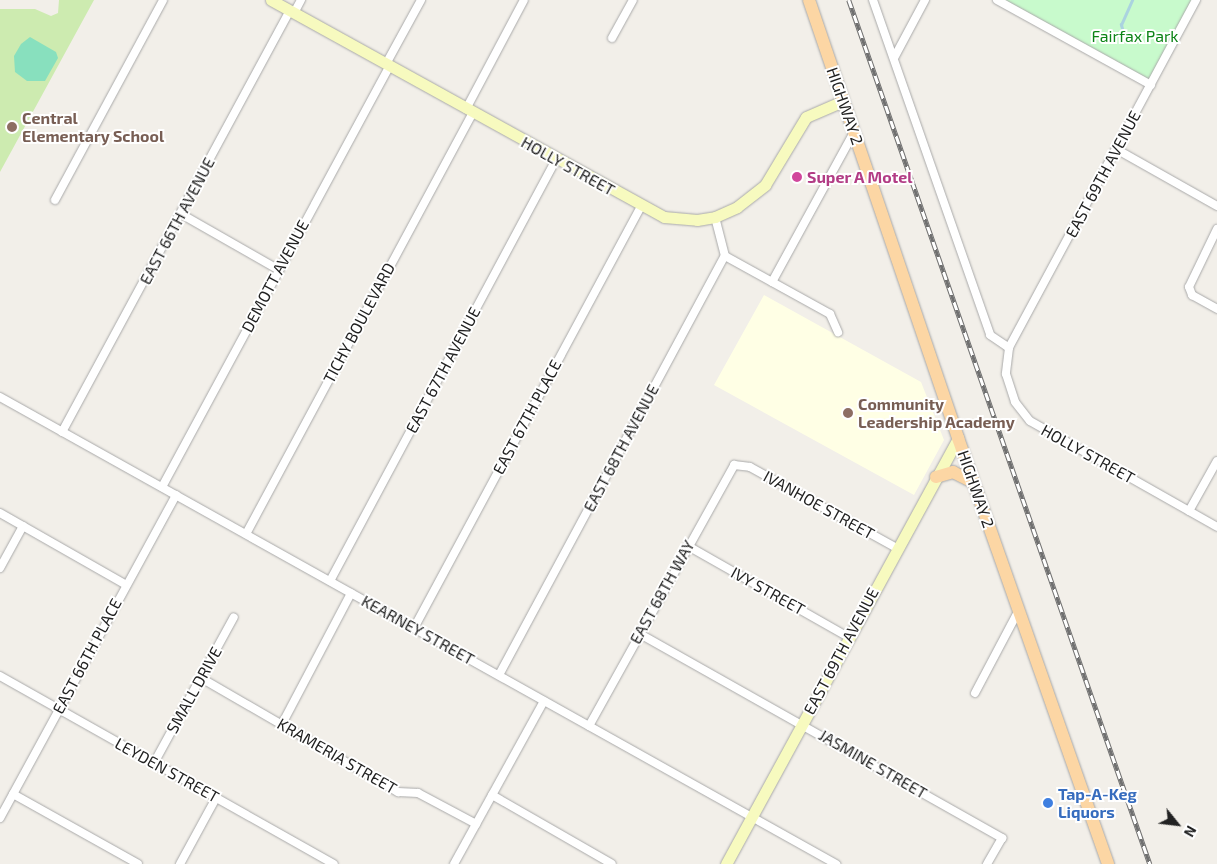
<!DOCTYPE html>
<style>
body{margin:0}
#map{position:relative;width:1217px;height:864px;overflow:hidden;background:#f2efe9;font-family:"Exo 2",sans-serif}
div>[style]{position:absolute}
.education>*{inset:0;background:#ffffe5}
.grass>*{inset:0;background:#cdebb0}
.park>*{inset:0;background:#c8facc}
.pitch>*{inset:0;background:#88e0be}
.stream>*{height:2.5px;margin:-1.25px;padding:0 1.25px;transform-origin:1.25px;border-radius:1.25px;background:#aad3df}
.roads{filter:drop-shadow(0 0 1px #a9a9a9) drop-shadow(0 0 1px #a9a9a9)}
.street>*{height:8px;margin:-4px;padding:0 4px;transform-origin:4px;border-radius:4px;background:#fff}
.secondary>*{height:11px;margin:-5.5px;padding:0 5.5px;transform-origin:5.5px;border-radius:5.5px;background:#f7fabf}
.primary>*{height:12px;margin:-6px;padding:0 6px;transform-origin:6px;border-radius:6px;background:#fcd6a4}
.rail>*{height:4.5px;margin-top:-2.25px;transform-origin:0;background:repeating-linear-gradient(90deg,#fff 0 8px,#707070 0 16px);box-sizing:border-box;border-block:1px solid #707070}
.dots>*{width:14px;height:14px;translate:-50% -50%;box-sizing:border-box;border:2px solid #fff;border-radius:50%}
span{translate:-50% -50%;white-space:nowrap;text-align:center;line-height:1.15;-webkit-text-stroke:4px #fff;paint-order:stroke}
.park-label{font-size:16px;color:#0c8416}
.street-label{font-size:16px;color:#222}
.education-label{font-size:16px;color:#785e54;font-weight:700}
.left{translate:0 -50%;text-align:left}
.hotel-label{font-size:16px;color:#b23c85;font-weight:700}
.shop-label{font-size:16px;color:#366cbe;font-weight:700}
.north{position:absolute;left:1152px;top:799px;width:50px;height:50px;-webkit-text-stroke:4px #fff;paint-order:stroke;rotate:119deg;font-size:14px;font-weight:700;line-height:20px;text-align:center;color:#222}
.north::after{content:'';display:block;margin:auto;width:18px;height:22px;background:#222;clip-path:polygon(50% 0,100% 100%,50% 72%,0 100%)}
</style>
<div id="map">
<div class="education">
<i style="clip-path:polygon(764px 295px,921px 382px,944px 440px,914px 495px,714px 385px)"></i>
</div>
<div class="grass">
<i style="clip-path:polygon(59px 0,94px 0,0 172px,0 9px,35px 9px,51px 16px,58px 13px)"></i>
</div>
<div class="park">
<i style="clip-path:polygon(997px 0,1196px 0,1151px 85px)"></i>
</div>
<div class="pitch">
<i style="clip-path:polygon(30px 37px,56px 52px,58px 58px,45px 81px,27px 81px,15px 72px,14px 56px,21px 44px)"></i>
</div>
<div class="stream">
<i style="left:1125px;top:39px;width:15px;rotate:-106deg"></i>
<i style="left:1121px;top:25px;width:27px;rotate:-66deg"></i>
</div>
<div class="roads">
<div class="street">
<i style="left:873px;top:0;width:355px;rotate:70.7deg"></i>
<i style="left:990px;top:335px;width:23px;rotate:34deg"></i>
<i style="left:997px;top:0;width:176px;rotate:28.9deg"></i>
<i style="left:1196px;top:0;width:395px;rotate:118.3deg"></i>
<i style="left:1009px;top:348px;width:26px;rotate:97deg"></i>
<i style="left:1006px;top:374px;width:29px;rotate:72deg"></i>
<i style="left:1015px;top:402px;width:24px;rotate:52deg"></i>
<i style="left:1030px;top:421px;width:215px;rotate:29.5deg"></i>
<i style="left:294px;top:13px;width:15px;rotate:-62deg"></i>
<i style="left:612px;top:38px;width:43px;rotate:-61.1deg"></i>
<i style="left:894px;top:58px;width:66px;rotate:-61.9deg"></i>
<i style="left:386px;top:64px;width:73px;rotate:-61.3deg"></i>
<i style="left:466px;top:109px;width:123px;rotate:-62deg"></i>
<i style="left:1116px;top:149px;width:116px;rotate:29.4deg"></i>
<i style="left:55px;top:200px;width:227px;rotate:-61.6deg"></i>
<i style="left:181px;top:214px;width:113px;rotate:29.7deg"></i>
<i style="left:1217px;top:229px;width:64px;rotate:115.8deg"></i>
<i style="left:1189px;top:287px;width:9px;rotate:69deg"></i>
<i style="left:1192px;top:295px;width:29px;rotate:29deg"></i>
<i style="left:725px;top:256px;width:120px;rotate:28.9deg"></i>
<i style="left:830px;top:314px;width:20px;rotate:66deg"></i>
<i style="left:772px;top:282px;width:171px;rotate:-61.3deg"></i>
<i style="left:0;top:397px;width:958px;rotate:29.19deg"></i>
<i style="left:62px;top:432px;width:479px;rotate:-61.6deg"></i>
<i style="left:162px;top:487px;width:479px;rotate:-61.6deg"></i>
<i style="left:1189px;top:511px;width:57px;rotate:-60.8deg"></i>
<i style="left:0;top:513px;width:145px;rotate:29.7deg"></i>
<i style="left:246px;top:534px;width:478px;rotate:-61.7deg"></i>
<i style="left:688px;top:546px;width:184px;rotate:29.6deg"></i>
<i style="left:0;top:568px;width:48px;rotate:-61.3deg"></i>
<i style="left:330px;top:581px;width:479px;rotate:-61.8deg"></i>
<i style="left:414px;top:628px;width:478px;rotate:-61.7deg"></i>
<i style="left:640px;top:634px;width:416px;rotate:29.4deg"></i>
<i style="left:1002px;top:838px;width:30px;rotate:120deg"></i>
<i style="left:499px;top:675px;width:476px;rotate:-61.7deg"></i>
<i style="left:725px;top:256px;width:40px;rotate:-104.4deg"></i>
<i style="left:0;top:676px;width:383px;rotate:29.4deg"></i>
<i style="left:201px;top:678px;width:228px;rotate:30.1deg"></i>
<i style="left:398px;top:792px;width:20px;rotate:3deg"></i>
<i style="left:418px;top:793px;width:66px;rotate:28.1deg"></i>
<i style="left:975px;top:693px;width:94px;rotate:-62.1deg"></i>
<i style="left:282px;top:724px;width:148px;rotate:-62.2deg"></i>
<i style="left:589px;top:726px;width:299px;rotate:-60.9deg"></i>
<i style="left:734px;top:465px;width:16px;rotate:7deg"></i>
<i style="left:750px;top:467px;width:168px;rotate:28.9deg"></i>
<i style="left:154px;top:763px;width:166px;rotate:-61.3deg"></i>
<i style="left:13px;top:794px;width:143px;rotate:29.2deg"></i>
<i style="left:492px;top:795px;width:138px;rotate:29.9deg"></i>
<i style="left:0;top:818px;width:368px;rotate:-61.4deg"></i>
<i style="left:180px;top:864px;width:75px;rotate:-61.4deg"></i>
<i style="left:454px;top:864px;width:186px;rotate:-61.1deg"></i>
</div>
<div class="secondary">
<i style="left:271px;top:0;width:449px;rotate:28.9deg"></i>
<i style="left:664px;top:217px;width:33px;rotate:5deg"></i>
<i style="left:697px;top:220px;width:18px;rotate:-9deg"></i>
<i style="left:715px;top:217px;width:24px;rotate:-24deg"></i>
<i style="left:737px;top:207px;width:36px;rotate:-38deg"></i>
<i style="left:765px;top:185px;width:79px;rotate:-58.9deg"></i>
<i style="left:806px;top:117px;width:40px;rotate:-23.4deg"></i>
<i style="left:726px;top:864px;width:485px;rotate:-61.4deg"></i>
</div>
<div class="primary">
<i style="left:809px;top:0;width:463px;rotate:71.2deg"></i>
<i style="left:958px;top:438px;width:452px;rotate:70.6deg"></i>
<i style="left:936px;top:477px;width:18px;rotate:-16deg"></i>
<i style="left:953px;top:472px;width:22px;rotate:27deg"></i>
</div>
</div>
<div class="rail">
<i style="left:849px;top:0;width:915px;rotate:70.79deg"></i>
</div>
<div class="dots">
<i style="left:12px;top:127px;background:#8d6e63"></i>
<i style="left:797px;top:177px;background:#d1479c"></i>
<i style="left:848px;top:413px;background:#8d6e63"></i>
<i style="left:1048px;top:803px;background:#3f7fe0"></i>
</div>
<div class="park-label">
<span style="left:1135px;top:36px">Fairfax Park</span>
</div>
<div class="street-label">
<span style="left:845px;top:106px;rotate:71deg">HIGHWAY 2</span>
<span style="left:568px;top:166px;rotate:29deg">HOLLY STREET</span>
<span style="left:1103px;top:174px;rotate:-62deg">EAST 69TH AVENUE</span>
<span style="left:177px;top:221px;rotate:-62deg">EAST 66TH AVENUE</span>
<span style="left:275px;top:276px;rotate:-62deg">DEMOTT AVENUE</span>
<span style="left:359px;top:323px;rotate:-62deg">TICHY BOULEVARD</span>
<span style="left:443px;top:370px;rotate:-62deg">EAST 67TH AVENUE</span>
<span style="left:527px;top:417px;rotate:-62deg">EAST 67TH PLACE</span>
<span style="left:621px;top:448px;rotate:-62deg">EAST 68TH AVENUE</span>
<span style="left:1088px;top:454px;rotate:29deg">HOLLY STREET</span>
<span style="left:976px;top:489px;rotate:71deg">HIGHWAY 2</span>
<span style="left:819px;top:505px;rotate:29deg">IVANHOE STREET</span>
<span style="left:768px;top:591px;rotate:29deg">IVY STREET</span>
<span style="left:662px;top:592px;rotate:-61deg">EAST 68TH WAY</span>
<span style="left:418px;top:630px;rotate:29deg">KEARNEY STREET</span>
<span style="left:841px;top:651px;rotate:-62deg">EAST 69TH AVENUE</span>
<span style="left:87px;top:656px;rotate:-62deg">EAST 66TH PLACE</span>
<span style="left:194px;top:690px;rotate:-61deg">SMALL DRIVE</span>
<span style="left:337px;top:756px;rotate:30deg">KRAMERIA STREET</span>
<span style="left:873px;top:764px;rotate:30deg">JASMINE STREET</span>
<span style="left:167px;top:770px;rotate:29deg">LEYDEN STREET</span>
</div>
<div class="education-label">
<span class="left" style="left:22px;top:127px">Central<br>Elementary School</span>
<span class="left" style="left:858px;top:413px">Community<br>Leadership Academy</span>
</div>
<div class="hotel-label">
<span class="left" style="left:807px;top:177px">Super A Motel</span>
</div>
<div class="shop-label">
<span class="left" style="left:1058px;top:803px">Tap-A-Keg<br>Liquors</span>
</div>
<div class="north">N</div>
</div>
